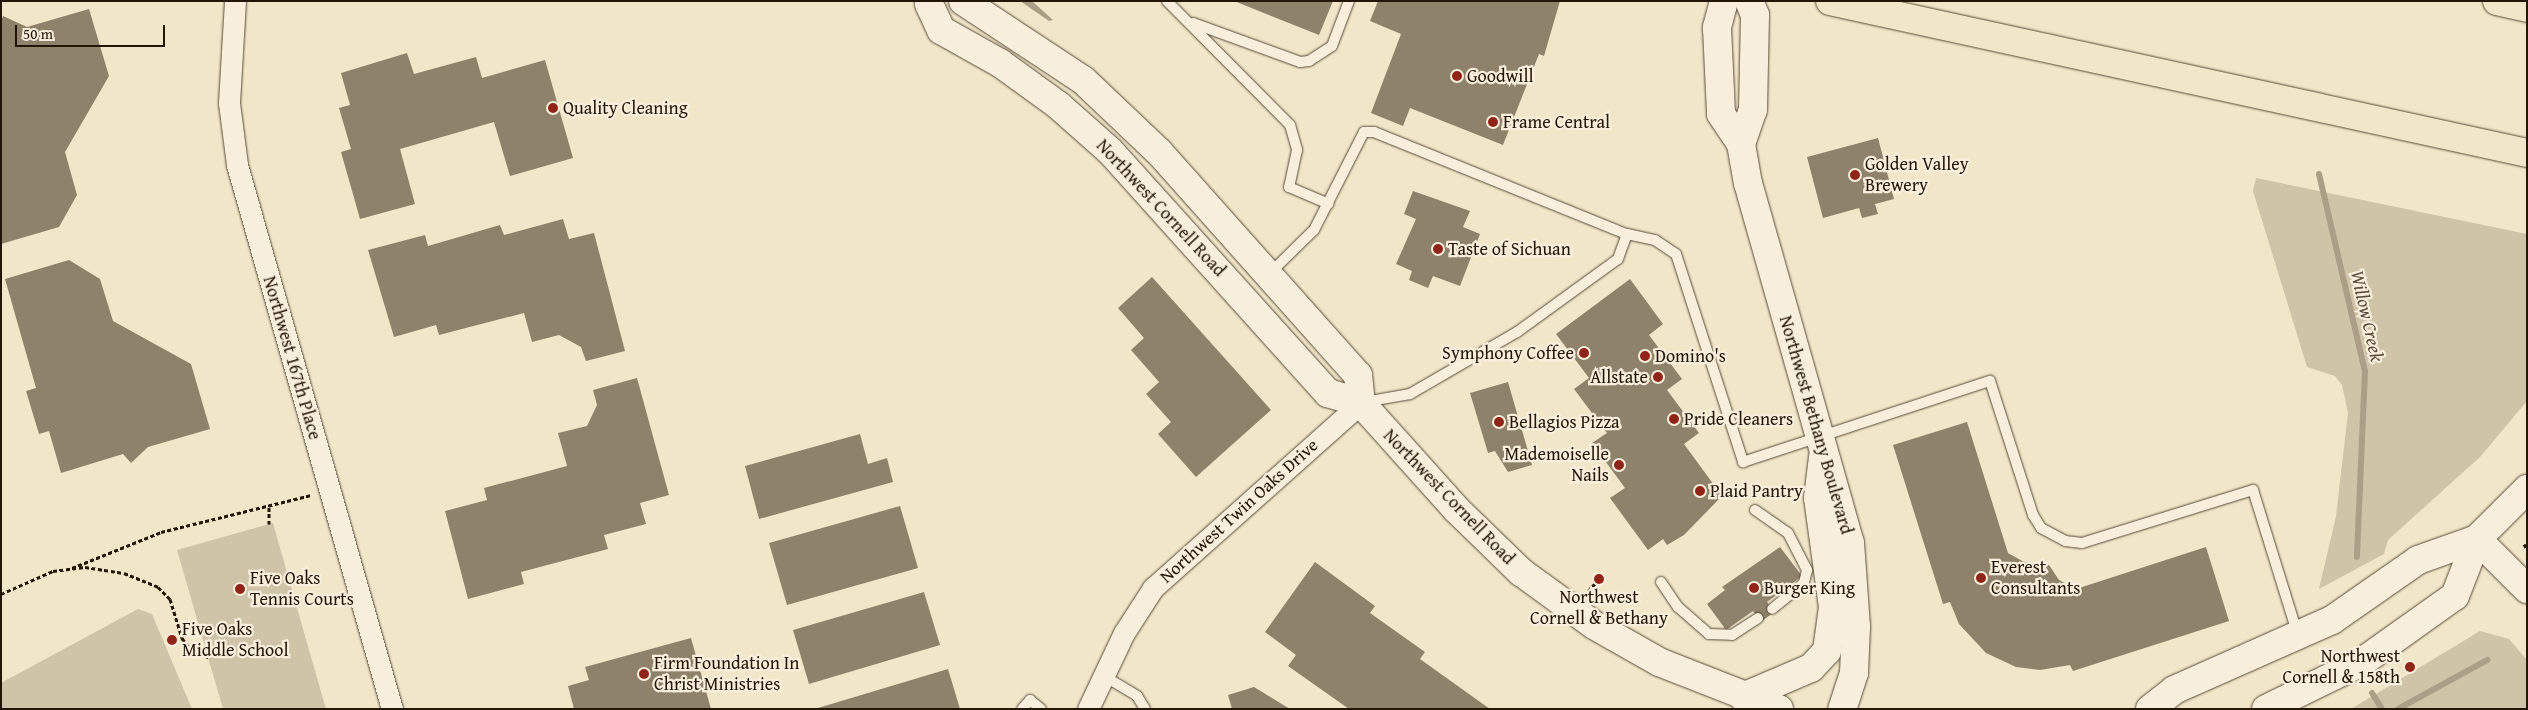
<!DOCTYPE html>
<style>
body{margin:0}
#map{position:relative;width:2528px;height:710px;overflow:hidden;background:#f2e6c9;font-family:"Gentium Book Plus",serif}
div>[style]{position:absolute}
.green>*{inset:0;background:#cfc3a8}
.water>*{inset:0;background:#ac9f87}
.stream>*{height:6px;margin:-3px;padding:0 3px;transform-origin:3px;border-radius:3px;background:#ac9f87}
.building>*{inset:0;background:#8f826b}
.path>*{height:3px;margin-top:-1.5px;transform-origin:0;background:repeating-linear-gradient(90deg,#241606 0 4px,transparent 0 6.5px)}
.roads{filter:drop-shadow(0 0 1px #584a37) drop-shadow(0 0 1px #584a37)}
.lane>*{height:10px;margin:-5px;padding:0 5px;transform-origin:5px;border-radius:5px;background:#f7efdc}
.street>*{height:21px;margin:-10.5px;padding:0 10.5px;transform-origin:10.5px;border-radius:10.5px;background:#f7efdc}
.secondary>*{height:28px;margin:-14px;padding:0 14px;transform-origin:14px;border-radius:14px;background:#f7efdc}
.highway>*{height:28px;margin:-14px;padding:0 14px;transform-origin:14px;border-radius:14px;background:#f2e6c9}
.dots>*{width:14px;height:14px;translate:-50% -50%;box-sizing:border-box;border:2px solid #f7efdc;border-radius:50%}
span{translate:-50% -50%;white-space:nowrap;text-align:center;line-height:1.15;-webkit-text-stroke:4.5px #f7efdc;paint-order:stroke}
.poi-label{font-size:18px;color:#241606}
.left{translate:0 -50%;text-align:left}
.right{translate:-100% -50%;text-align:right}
.street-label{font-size:18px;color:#241606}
.water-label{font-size:19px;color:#5a4d3a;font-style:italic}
.frame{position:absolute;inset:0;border:2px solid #241606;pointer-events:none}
.scale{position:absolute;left:15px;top:25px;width:150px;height:22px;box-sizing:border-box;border:2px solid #241606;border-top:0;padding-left:6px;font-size:15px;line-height:18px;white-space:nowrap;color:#241606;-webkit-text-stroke:4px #f7efdc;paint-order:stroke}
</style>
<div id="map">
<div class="green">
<i style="clip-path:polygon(2256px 178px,2527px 234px,2527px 401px,2480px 457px,2388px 540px,2384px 554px,2319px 589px,2336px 516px,2348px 413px,2342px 385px,2335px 376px,2307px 367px,2253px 191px)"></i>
<i style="clip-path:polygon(273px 523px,303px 629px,326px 709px,223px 709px,177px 550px)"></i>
<i style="clip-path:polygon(138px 609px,152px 614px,192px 709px,1px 709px,1px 683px)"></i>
<i style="clip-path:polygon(2480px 631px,2509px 639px,2527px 660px,2527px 709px,2351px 709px)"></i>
</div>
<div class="water">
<i style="clip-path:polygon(1020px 1px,1032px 1px,1053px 20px,1049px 21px)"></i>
</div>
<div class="stream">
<i style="left:2319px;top:174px;width:202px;rotate:76.9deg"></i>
<i style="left:2365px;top:371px;width:186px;rotate:92.5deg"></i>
<i style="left:2372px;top:693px;width:19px;rotate:58deg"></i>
<i style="left:2398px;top:709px;width:102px;rotate:-28.8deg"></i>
</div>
<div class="building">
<i style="clip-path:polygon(1234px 1px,1333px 1px,1319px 35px)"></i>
<i style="clip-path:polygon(1378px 1px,1560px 1px,1544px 56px,1539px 54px,1503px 145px,1410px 108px,1403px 126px,1371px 113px,1401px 34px,1370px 21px)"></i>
<i style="clip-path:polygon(89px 9px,109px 76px,65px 152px,77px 195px,59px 227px,1px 244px,1px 21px,3px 16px,27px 27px)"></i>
<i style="clip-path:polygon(407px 53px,414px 74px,476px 57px,482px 78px,545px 60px,573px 158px,510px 176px,494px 122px,400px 149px,415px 204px,360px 219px,341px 152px,351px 149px,339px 108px,350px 105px,341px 73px)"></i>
<i style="clip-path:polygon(1878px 138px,1894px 199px,1875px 204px,1878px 214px,1862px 218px,1859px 208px,1823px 218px,1807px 157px)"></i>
<i style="clip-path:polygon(1413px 191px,1470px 211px,1463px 227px,1480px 234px,1460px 286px,1433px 276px,1428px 288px,1409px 280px,1412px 271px,1396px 264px,1416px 219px,1404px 214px)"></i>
<i style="clip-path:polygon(563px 219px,569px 239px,594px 233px,625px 351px,586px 361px,581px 347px,559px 335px,532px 342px,524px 313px,439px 335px,436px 325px,394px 337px,368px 250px,425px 235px,428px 246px,500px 225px,504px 235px)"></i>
<i style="clip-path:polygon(69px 260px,100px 279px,113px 321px,191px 364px,210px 429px,148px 447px,131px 463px,123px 454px,61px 473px,49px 431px,39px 434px,26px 391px,36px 388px,5px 279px)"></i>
<i style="clip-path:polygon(1152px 277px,1271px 410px,1196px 477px,1158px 434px,1171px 422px,1146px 394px,1159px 382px,1131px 350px,1144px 338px,1118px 308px)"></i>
<i style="clip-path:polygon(1630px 279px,1663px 324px,1649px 335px,1682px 379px,1667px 390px,1699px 433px,1684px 444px,1722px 496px,1684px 535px,1667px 545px,1663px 539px,1648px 550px,1610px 498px,1625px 488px,1592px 443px,1607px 433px,1574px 389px,1589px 378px,1556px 334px)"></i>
<i style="clip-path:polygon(637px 378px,669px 495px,640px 503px,646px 524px,604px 535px,608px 549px,521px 572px,524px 584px,468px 599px,445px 511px,487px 500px,484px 488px,567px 466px,558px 433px,587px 426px,597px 405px,593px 390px)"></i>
<i style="clip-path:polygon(1508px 382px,1532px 465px,1508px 472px,1495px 451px,1488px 453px,1470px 393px)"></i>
<i style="clip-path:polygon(1967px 422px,2008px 553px,2024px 562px,2049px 565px,2059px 580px,2076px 589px,2206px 547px,2229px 621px,2073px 671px,2070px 665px,2040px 670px,2016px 667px,1986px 653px,1959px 624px,1950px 602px,1943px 604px,1893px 445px)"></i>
<i style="clip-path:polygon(860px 434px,868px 464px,887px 458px,893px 482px,759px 519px,745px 466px)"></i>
<i style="clip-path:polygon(900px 506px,918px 568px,787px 605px,769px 543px)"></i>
<i style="clip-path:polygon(1780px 547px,1802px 576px,1767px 602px,1774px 612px,1761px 622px,1753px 611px,1726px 630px,1707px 604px,1725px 590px,1722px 587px)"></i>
<i style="clip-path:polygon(1315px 562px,1375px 606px,1370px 613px,1425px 652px,1420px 659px,1490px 709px,1349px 709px,1288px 666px,1296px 655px,1265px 632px)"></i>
<i style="clip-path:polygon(924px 592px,940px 645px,809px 684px,793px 630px)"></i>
<i style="clip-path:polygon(691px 638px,711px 709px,574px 709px,568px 686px,589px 680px,585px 667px)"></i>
<i style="clip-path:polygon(948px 669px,960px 709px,818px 709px,818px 708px)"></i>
<i style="clip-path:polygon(1254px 687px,1290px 709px,1232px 709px,1228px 695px)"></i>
</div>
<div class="path">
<i style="left:269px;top:524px;width:17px;rotate:-90deg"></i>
<i style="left:2524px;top:544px;width:6px;rotate:59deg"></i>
<i style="left:72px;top:568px;width:96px;rotate:-22deg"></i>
<i style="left:161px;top:532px;width:155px;rotate:-13.8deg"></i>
<i style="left:1588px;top:591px;width:16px;rotate:-47deg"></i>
<i style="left:1px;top:594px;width:57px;rotate:-23.9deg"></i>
<i style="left:53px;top:571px;width:32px;rotate:-7deg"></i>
<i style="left:85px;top:567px;width:39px;rotate:9deg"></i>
<i style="left:124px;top:573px;width:37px;rotate:22deg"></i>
<i style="left:158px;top:587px;width:17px;rotate:45deg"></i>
<i style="left:170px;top:599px;width:41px;rotate:72.9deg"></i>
<i style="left:182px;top:638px;width:17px;rotate:54deg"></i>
<i style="left:192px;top:652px;width:17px;rotate:17deg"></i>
</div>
<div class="roads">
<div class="lane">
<i style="left:1167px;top:1px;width:175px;rotate:45.2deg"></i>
<i style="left:1290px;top:125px;width:26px;rotate:74deg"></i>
<i style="left:1297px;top:150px;width:38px;rotate:102deg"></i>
<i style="left:1289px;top:187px;width:43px;rotate:23deg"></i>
<i style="left:1193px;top:23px;width:114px;rotate:20deg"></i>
<i style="left:1300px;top:62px;width:9px;rotate:-6deg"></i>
<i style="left:1309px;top:61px;width:27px;rotate:-33deg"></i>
<i style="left:1332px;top:46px;width:48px;rotate:-69.3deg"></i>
<i style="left:1627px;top:234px;width:29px;rotate:12deg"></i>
<i style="left:1655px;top:240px;width:25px;rotate:34deg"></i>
<i style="left:1676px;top:254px;width:219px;rotate:72.1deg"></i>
<i style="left:1743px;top:462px;width:260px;rotate:-18.2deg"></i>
<i style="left:1990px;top:381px;width:141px;rotate:72.2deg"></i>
<i style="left:2033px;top:515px;width:15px;rotate:58deg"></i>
<i style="left:2041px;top:528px;width:27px;rotate:28deg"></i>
<i style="left:2065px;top:541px;width:17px;rotate:7deg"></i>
<i style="left:2082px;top:543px;width:179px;rotate:-17.2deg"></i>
<i style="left:2253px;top:490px;width:152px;rotate:72.8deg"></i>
<i style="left:1269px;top:274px;width:63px;rotate:-44.4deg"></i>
<i style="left:1314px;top:230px;width:110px;rotate:-63deg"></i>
<i style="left:1364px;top:132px;width:10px"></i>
<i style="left:1374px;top:132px;width:273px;rotate:22deg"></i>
<i style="left:1627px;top:234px;width:27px;rotate:110deg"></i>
<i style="left:1618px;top:259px;width:125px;rotate:144.1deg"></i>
<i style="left:1517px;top:332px;width:124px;rotate:149.9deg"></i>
<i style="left:1410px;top:394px;width:47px;rotate:170.1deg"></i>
<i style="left:1755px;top:510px;width:40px;rotate:34.9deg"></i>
<i style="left:1788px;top:533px;width:42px;rotate:62.8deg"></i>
<i style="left:1807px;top:570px;width:13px;rotate:103deg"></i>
<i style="left:1804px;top:583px;width:41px;rotate:140.9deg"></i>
<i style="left:1661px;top:582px;width:30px;rotate:56deg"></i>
<i style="left:1678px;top:607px;width:41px;rotate:41.1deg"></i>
<i style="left:1709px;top:634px;width:23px;rotate:2deg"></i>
<i style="left:1732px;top:635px;width:31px;rotate:-33deg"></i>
<i style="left:1104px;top:676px;width:39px;rotate:31deg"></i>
<i style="left:1137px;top:696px;width:15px;rotate:58deg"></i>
<i style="left:1022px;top:709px;width:12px;rotate:-48deg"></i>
<i style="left:1030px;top:700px;width:14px;rotate:39deg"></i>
</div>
<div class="street">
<i style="left:235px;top:1px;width:102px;rotate:93.4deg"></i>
<i style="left:229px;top:103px;width:63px;rotate:82.6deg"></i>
<i style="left:237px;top:165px;width:566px;rotate:74.1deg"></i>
<i style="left:1088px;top:709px;width:84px;rotate:-64.7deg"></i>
<i style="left:1124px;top:633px;width:54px;rotate:-57.2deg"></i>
<i style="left:1153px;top:588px;width:278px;rotate:-41.7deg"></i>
</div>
<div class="secondary">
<i style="left:963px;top:1px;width:144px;rotate:33.4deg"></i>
<i style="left:1083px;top:80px;width:105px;rotate:43.5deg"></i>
<i style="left:1159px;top:152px;width:299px;rotate:48.3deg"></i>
<i style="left:1358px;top:375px;width:28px;rotate:84deg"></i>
<i style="left:1724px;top:1px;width:28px;rotate:105deg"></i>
<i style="left:1717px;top:28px;width:86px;rotate:87.3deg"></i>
<i style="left:1721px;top:114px;width:36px;rotate:56deg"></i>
<i style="left:1741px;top:144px;width:40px;rotate:80deg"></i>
<i style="left:1748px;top:183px;width:374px;rotate:74.2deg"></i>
<i style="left:1850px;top:543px;width:84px;rotate:85.9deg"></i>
<i style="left:1856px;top:627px;width:46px;rotate:92.5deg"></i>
<i style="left:1854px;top:673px;width:38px;rotate:108deg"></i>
<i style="left:929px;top:4px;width:29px;rotate:65deg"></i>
<i style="left:941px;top:30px;width:68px;rotate:29.2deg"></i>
<i style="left:1000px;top:63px;width:72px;rotate:35.9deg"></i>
<i style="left:1058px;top:105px;width:69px;rotate:41.5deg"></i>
<i style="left:1110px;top:151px;width:326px;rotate:48deg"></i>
<i style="left:1328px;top:393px;width:34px;rotate:17deg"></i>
<i style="left:1361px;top:403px;width:142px;rotate:48.1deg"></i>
<i style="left:1456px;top:509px;width:91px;rotate:44.1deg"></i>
<i style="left:1521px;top:572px;width:90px;rotate:36deg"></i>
<i style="left:1594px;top:625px;width:75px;rotate:29.6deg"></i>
<i style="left:1659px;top:662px;width:129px;rotate:21.4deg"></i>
<i style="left:1741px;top:144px;width:36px;rotate:-71deg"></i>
<i style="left:1753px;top:110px;width:95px;rotate:-88.8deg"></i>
<i style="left:1755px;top:15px;width:15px;rotate:-113deg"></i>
<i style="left:2477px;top:539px;width:71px;rotate:45deg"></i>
<i style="left:1743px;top:697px;width:74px;rotate:-23.1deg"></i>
<i style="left:1811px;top:668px;width:23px;rotate:-47deg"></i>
<i style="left:1827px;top:651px;width:44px;rotate:-82.2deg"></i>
<i style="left:1833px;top:607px;width:110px;rotate:-97.8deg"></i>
<i style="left:1818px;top:498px;width:41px;rotate:-83deg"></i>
<i style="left:2150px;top:709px;width:31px;rotate:-38deg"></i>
<i style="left:2174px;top:690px;width:173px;rotate:-23.9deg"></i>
<i style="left:2332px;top:620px;width:105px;rotate:-34.9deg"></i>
<i style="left:2418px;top:560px;width:63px;rotate:-19.6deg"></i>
<i style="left:2477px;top:539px;width:71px;rotate:-45deg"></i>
<i style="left:2266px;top:709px;width:107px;rotate:-26.1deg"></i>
<i style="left:2362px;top:662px;width:114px;rotate:-35.4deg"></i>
<i style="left:2455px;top:596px;width:61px;rotate:-68.9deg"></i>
</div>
<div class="highway">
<i style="left:1830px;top:1px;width:713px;rotate:12.3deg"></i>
<i style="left:2497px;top:1px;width:31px;rotate:13deg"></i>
</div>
</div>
<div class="dots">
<i style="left:1457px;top:76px;background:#8f2418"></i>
<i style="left:553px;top:108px;background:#8f2418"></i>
<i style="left:1493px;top:122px;background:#8f2418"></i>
<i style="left:1855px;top:175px;background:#8f2418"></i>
<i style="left:1438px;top:249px;background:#8f2418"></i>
<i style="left:1584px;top:353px;background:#8f2418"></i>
<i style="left:1645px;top:356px;background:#8f2418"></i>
<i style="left:1658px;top:377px;background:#8f2418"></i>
<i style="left:1674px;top:419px;background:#8f2418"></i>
<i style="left:1499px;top:422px;background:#8f2418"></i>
<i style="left:1619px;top:465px;background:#8f2418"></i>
<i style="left:1700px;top:491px;background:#8f2418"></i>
<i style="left:1981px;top:578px;background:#8f2418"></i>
<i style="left:1599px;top:579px;background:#8f2418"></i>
<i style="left:1754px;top:588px;background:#8f2418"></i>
<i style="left:240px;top:589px;background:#8f2418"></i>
<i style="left:172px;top:640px;background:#8f2418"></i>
<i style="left:2410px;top:667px;background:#8f2418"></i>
<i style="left:644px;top:674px;background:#8f2418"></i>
</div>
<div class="poi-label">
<span class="left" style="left:1467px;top:76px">Goodwill</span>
<span class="left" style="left:563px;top:108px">Quality Cleaning</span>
<span class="left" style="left:1503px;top:122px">Frame Central</span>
<span class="left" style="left:1865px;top:175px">Golden Valley<br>Brewery</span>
<span class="left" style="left:1448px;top:249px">Taste of Sichuan</span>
<span class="right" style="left:1574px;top:353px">Symphony Coffee</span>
<span class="left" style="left:1655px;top:356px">Domino's</span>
<span class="right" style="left:1648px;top:377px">Allstate</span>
<span class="left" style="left:1684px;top:419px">Pride Cleaners</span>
<span class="left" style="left:1509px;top:422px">Bellagios Pizza</span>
<span class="right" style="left:1609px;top:465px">Mademoiselle<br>Nails</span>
<span class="left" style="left:1710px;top:491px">Plaid Pantry</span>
<span class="left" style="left:1991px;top:578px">Everest<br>Consultants</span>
<span class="left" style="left:250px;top:589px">Five Oaks<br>Tennis Courts</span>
<span class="left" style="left:1764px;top:588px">Burger King</span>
<span style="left:1599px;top:608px">Northwest<br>Cornell &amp; Bethany</span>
<span class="left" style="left:182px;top:640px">Five Oaks<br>Middle School</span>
<span class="right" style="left:2400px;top:667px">Northwest<br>Cornell &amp; 158th</span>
<span class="left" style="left:654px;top:674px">Firm Foundation In<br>Christ Ministries</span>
</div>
<div class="street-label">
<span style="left:1161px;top:208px;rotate:47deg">Northwest Cornell Road</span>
<span style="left:292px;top:358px;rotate:74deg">Northwest 167th Place</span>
<span style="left:1816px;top:425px;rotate:74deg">Northwest Bethany Boulevard</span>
<span style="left:1449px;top:497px;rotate:46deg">Northwest Cornell Road</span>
<span style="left:1239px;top:511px;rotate:-42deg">Northwest Twin Oaks Drive</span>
</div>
<div class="water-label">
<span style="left:2367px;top:316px;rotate:77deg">Willow Creek</span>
</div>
<div class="frame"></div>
<div class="scale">50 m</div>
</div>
